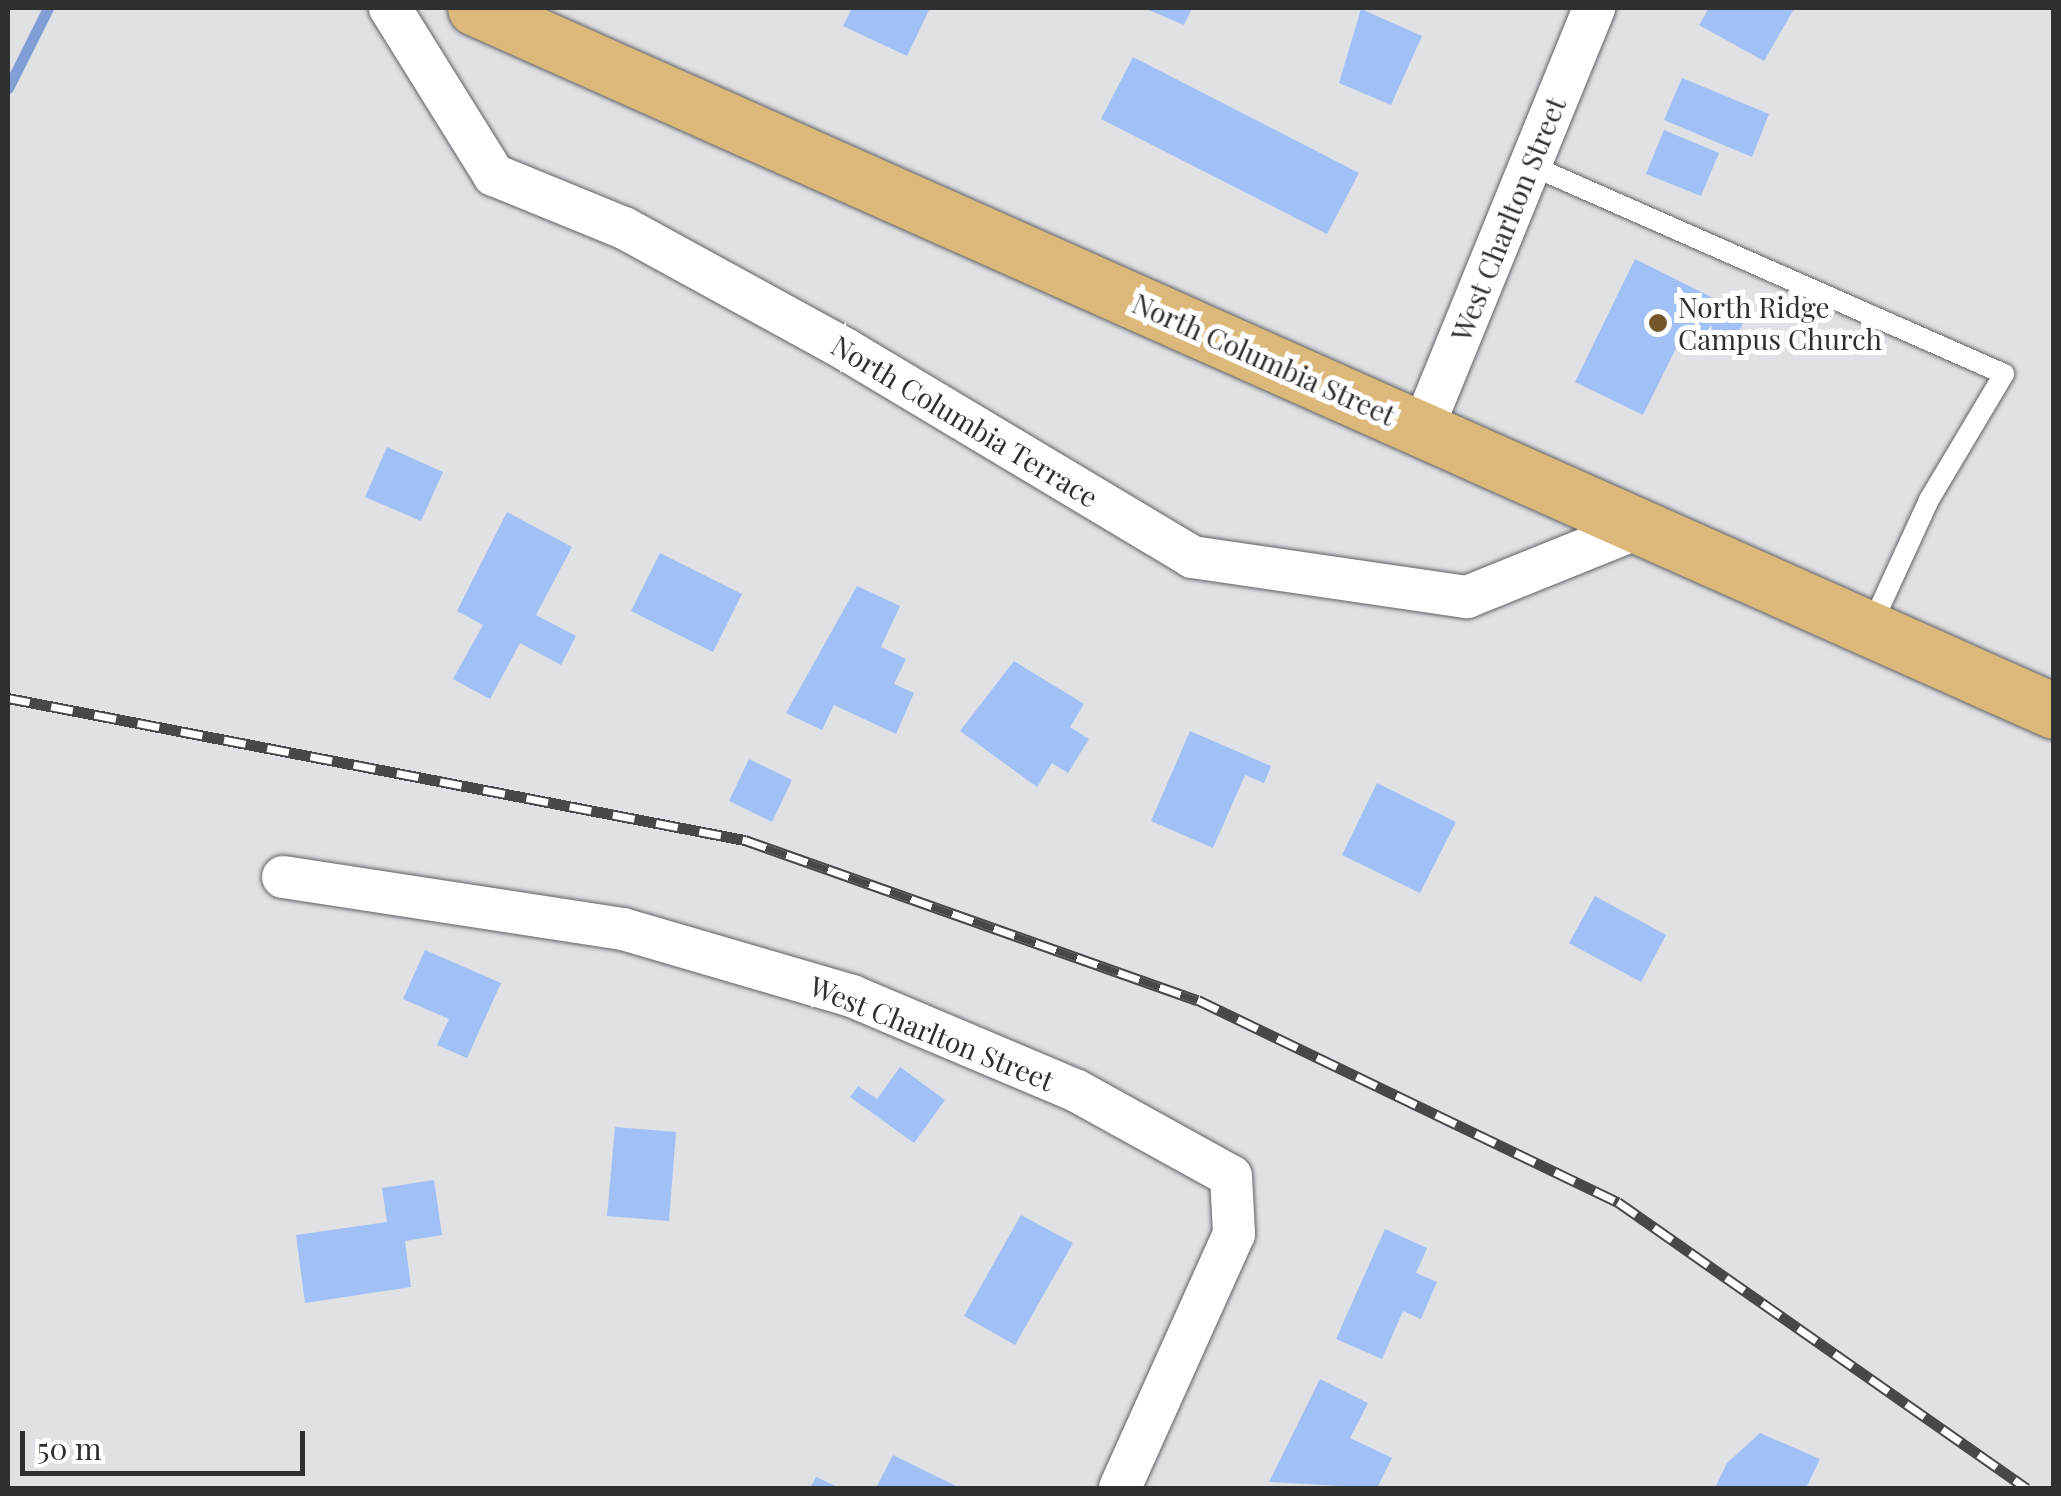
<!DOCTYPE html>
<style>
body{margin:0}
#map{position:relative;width:2061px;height:1496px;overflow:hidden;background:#dfe1e4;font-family:"Playfair Display",serif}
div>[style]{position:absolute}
.stream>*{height:11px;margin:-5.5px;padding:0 5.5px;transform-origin:5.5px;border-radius:5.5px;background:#819fd4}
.building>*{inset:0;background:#a1c0f6}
.roads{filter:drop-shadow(0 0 2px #5f6163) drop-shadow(0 0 2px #5f6163)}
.lane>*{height:20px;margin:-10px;padding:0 10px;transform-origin:10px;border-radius:10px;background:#fff}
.street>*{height:42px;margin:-21px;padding:0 21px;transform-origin:21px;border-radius:21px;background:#fff}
.primary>*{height:55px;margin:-27.5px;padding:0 27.5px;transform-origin:27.5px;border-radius:27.5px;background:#dcb97a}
.rail>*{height:11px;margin-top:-5.5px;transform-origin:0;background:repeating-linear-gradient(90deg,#fff 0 22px,#474849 0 44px);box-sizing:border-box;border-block:2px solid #474849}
.dots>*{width:28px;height:28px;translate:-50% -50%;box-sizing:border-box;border:5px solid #fff;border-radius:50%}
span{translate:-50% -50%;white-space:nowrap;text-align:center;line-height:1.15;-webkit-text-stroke:10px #fff;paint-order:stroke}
.street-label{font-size:28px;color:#2e2f30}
.poi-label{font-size:28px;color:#2e2f30}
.left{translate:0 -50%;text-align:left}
.frame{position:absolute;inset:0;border:10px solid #2e2f30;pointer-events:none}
.scale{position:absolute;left:20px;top:1431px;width:285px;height:45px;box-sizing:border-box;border:5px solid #2e2f30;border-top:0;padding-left:12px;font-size:30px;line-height:35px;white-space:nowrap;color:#2e2f30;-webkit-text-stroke:8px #fff;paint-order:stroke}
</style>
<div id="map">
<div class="stream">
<i style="left:8px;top:88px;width:89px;rotate:-63.4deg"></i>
</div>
<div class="building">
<i style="clip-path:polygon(852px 8px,930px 8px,907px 56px,843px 26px)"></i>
<i style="clip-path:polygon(1144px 8px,1192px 8px,1184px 25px)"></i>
<i style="clip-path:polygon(1709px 8px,1792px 8px,1794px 9px,1764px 61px,1699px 25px)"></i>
<i style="clip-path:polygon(1361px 9px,1422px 36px,1391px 105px,1339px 83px)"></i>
<i style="clip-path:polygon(1133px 57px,1359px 173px,1327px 234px,1101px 119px)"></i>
<i style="clip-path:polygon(1682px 78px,1769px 114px,1752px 157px,1664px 120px)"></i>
<i style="clip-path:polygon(1664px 130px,1719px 153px,1701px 196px,1646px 174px)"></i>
<i style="clip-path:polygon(1635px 259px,1747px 315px,1732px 345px,1688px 324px,1643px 415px,1575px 382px)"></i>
<i style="clip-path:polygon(387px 447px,443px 472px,421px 521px,365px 497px)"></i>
<i style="clip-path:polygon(507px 512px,572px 547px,536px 615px,576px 636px,561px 665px,520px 643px,490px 699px,453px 679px,483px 625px,457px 611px)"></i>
<i style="clip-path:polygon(660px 553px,742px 594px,713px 652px,631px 611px)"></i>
<i style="clip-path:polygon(857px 586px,900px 606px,881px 647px,906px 659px,894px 684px,914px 693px,896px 734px,834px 705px,822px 730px,786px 713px)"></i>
<i style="clip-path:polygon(1014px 661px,1084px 704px,1070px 727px,1089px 739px,1068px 773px,1052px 763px,1037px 787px,960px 731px)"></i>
<i style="clip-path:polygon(1190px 731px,1271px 766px,1264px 783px,1245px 775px,1213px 848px,1151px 821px)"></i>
<i style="clip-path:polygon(749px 759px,792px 780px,772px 822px,729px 801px)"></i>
<i style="clip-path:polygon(1377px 783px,1456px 822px,1420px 893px,1342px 855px)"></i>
<i style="clip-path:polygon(1595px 896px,1666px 935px,1641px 982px,1569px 943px)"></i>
<i style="clip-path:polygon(425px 950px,501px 983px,467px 1058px,437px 1045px,449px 1019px,403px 999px)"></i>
<i style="clip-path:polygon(900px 1067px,945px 1100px,914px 1143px,850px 1097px,858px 1086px,877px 1099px)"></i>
<i style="clip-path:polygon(615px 1127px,676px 1132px,669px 1221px,607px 1216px)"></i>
<i style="clip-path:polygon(434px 1180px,442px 1235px,405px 1241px,411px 1287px,305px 1303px,296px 1235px,387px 1222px,382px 1188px)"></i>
<i style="clip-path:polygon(1021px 1215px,1073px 1243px,1015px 1345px,964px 1316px)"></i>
<i style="clip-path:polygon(1385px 1229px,1427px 1248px,1416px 1273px,1437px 1282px,1421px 1319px,1403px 1311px,1382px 1359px,1336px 1339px)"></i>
<i style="clip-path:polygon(1320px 1379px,1368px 1403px,1350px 1438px,1392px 1458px,1377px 1488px,1269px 1482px)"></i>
<i style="clip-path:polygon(1760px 1433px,1820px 1459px,1806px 1488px,1715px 1488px,1727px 1463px)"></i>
<i style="clip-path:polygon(893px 1455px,960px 1488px,876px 1488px)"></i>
<i style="clip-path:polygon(816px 1477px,840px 1488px,810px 1488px)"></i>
</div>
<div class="roads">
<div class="lane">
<i style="left:1530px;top:165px;width:518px;rotate:23.79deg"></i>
<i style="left:2004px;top:374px;width:147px;rotate:120.8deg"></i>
<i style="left:1929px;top:500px;width:139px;rotate:114.7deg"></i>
</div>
<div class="street">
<i style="left:390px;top:8px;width:197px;rotate:58.1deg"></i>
<i style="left:494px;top:175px;width:140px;rotate:22.2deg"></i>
<i style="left:624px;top:228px;width:252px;rotate:28.7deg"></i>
<i style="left:845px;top:349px;width:405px;rotate:30.9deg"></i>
<i style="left:1192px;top:557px;width:278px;rotate:8.3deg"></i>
<i style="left:1467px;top:597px;width:187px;rotate:-22deg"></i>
<i style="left:1422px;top:430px;width:456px;rotate:-67.8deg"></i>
<i style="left:283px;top:877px;width:344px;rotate:8.7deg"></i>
<i style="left:623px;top:929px;width:239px;rotate:16.3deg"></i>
<i style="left:852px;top:996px;width:242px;rotate:22.9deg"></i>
<i style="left:1075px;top:1090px;width:178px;rotate:28.9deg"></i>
<i style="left:1231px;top:1176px;width:58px;rotate:87deg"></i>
<i style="left:1234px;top:1234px;width:278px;rotate:114.2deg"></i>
</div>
<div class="primary">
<i style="left:475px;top:8px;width:1728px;rotate:24deg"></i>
</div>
</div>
<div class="rail">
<i style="left:8px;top:698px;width:751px;rotate:10.91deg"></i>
<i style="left:745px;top:840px;width:480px;rotate:19.5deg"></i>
<i style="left:1198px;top:1000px;width:466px;rotate:25.7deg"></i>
<i style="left:1618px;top:1202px;width:499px;rotate:35deg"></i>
</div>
<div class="dots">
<i style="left:1658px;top:323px;background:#735629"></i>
</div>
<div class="street-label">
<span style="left:1508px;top:219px;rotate:-68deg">West Charlton Street</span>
<span style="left:1264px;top:359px;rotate:24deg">North Columbia Street</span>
<span style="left:965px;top:421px;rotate:31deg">North Columbia Terrace</span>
<span style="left:932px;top:1033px;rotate:22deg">West Charlton Street</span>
</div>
<div class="poi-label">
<span class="left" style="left:1678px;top:323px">North Ridge<br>Campus Church</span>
</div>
<div class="frame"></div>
<div class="scale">50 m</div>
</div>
